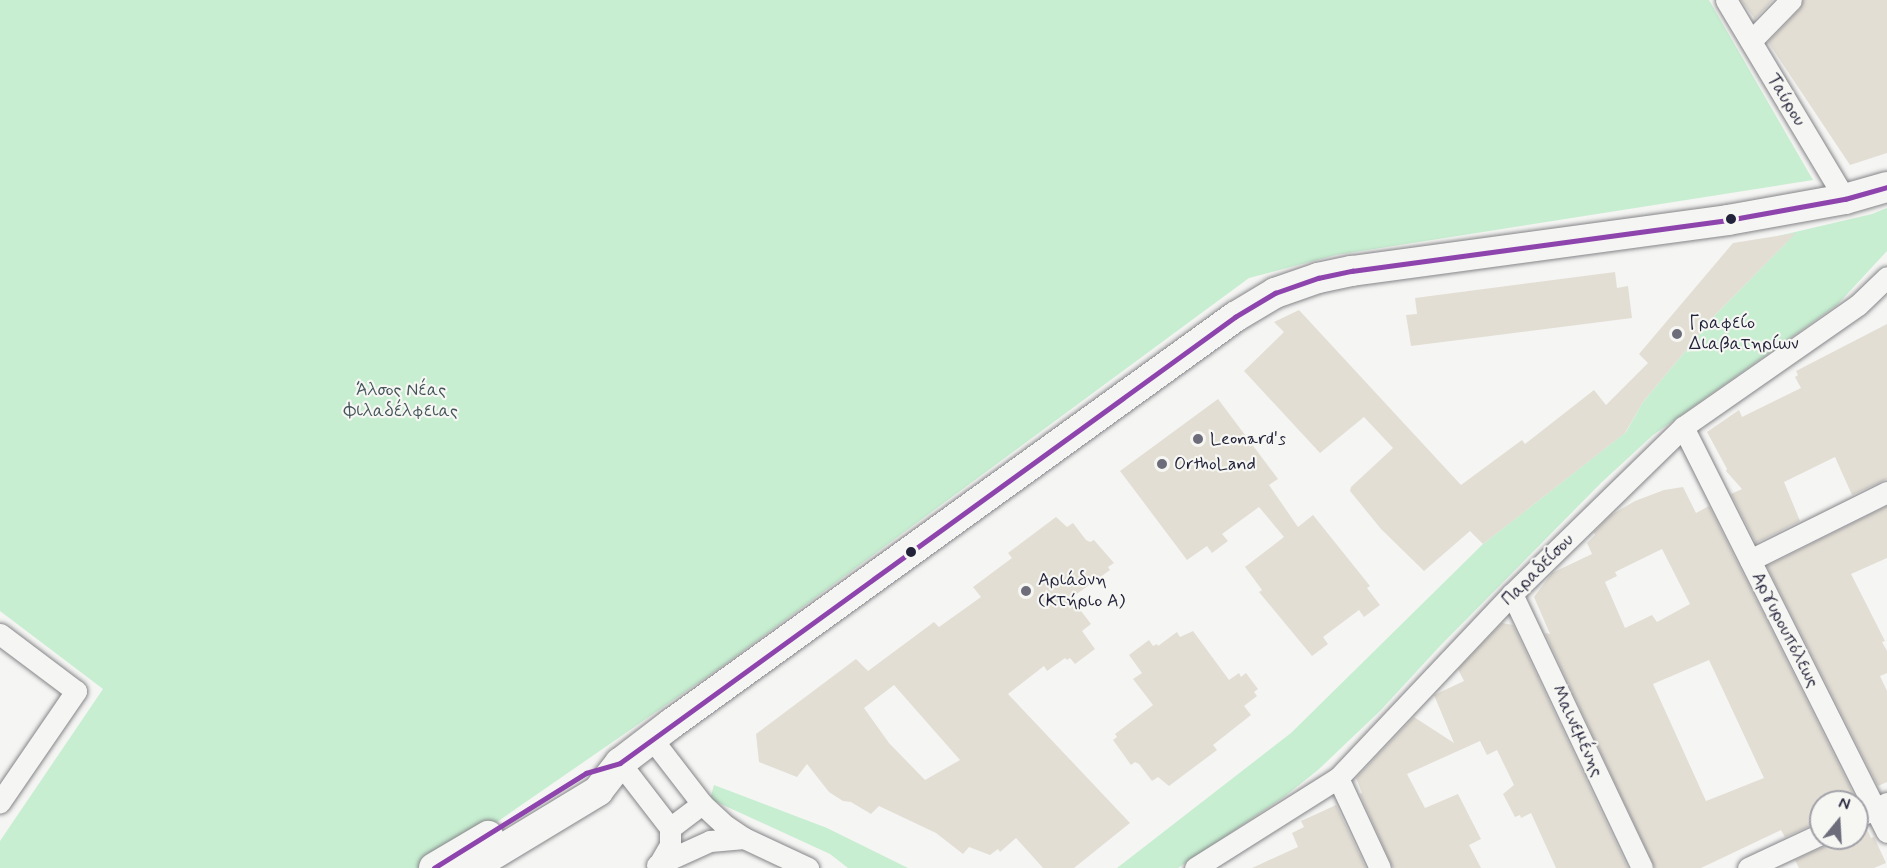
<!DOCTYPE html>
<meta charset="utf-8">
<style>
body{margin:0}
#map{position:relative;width:1887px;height:868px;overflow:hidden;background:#f5f5f3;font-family:Mynerve,sans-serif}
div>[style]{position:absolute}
.green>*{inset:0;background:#c7eed1}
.building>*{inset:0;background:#e3ded4}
.roads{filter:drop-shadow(0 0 2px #858589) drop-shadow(0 0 2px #858589)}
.street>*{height:21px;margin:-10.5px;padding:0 10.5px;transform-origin:10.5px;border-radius:10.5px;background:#f5f5f3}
.secondary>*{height:30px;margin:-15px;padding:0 15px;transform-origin:15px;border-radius:15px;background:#f5f5f3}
.bus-1>*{height:4.5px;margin:-2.25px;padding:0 2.25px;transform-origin:2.25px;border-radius:2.25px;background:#8e44ad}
.dots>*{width:16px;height:16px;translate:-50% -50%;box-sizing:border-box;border:3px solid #f6f6f2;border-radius:50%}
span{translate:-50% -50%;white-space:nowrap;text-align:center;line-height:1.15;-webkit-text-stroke:4.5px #f6f6f2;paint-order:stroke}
.street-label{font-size:18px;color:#22223b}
.poi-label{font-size:18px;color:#22223b}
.left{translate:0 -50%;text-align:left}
.park-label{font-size:18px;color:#42545a}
.north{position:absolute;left:1809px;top:790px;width:60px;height:60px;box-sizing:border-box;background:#f6f6f2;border:2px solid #a1a1a9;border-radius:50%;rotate:18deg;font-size:16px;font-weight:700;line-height:24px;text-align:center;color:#22223b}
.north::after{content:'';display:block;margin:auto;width:21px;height:27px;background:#6c6c7b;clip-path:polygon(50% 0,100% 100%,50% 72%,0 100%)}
</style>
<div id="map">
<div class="green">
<i style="clip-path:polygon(0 0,1709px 0,1813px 180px,1336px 255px,1249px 278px,724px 665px,494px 824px,417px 868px,0 868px,0 841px,103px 689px,0 611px)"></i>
<i style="clip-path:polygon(1887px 208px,1887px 251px,1837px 305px,1653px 435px,1601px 483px,1440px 646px,1380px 711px,1318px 770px,1284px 797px,1178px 868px,1117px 868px,1291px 733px,1483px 544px,1626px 432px,1643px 402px,1716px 314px,1785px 244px,1778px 236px,1872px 214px)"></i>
<i style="clip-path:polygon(714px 785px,827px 828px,908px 868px,848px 868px,830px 854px,710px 799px)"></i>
</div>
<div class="building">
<i style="clip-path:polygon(1741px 0,1773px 0,1755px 19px)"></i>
<i style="clip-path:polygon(1803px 0,1887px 0,1887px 153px,1850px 165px,1768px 42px,1800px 9px)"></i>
<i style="clip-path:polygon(1796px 233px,1716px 314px,1643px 402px,1625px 433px,1483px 544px,1470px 531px,1424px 571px,1381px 529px,1350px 491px,1351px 487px,1393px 448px,1364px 417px,1320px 453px,1244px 371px,1284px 332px,1274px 322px,1299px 310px,1461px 485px,1522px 440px,1525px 444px,1594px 390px,1606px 405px,1648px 363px,1639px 354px,1733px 243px)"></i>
<i style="clip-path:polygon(1615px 272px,1617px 288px,1628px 286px,1632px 318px,1411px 346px,1406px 315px,1417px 314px,1415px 298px)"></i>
<i style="clip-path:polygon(1887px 324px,1887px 479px,1852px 495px,1835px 457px,1784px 482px,1800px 521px,1756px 543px,1731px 494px,1742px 489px,1726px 471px,1727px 469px,1707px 432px,1739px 410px,1742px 417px,1801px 388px,1795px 377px,1798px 375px,1796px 371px)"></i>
<i style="clip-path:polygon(1218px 399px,1278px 479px,1269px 485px,1298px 527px,1313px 515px,1370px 586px,1367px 588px,1380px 605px,1364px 617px,1359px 610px,1323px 637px,1328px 644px,1312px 656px,1259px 592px,1262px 590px,1245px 567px,1284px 537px,1259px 507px,1222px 534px,1228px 541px,1212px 553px,1207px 546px,1187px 560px,1120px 471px)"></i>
<i style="clip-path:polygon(evenodd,1683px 487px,1696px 513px,1709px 506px,1855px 797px,1853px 799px,1854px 802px,1821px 802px,1821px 821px,1785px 837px,1781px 830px,1701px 868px,1655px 868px,1545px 633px,1550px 634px,1534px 597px,1552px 573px,1592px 554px,1587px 543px,1595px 535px,1594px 532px,1611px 515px,1635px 501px,1664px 490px,1683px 487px,1662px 549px,1690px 604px,1657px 622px,1652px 615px,1625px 628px,1605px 582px,1617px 576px,1615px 572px,1662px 549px,1683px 487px,1709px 660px,1764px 778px,1706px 801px,1653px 684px,1709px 660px)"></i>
<i style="clip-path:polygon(1887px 506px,1887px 558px,1851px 574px,1885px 641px,1882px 642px,1887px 651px,1887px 673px,1880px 676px,1887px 691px,1887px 782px,1878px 786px,1767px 566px)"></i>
<i style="clip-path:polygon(evenodd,1056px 517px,1067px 527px,1073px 523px,1086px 540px,1090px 542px,1094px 540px,1114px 563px,1108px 567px,1110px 570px,1071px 598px,1091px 624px,1082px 631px,1095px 649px,1075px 664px,1070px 658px,1067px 660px,1065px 658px,1047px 671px,1044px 666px,1008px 694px,1130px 823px,1074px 868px,1043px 868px,1016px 838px,1000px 852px,998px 849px,990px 855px,969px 847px,963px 854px,936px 833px,879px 806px,871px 814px,851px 802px,843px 801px,829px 792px,807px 764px,797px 777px,759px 762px,756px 734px,856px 659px,868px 671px,934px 622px,939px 627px,981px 597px,973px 587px,1012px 558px,1008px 553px,1056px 517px,894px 685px,960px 760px,925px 780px,889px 743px,864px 708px,894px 685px)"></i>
<i style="clip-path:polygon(1502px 623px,1513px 625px,1628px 868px,1556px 868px,1531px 813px,1521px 818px,1520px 815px,1515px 817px,1503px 794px,1514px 785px,1497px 750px,1487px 755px,1480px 741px,1407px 774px,1425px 808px,1458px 794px,1481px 839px,1469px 845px,1481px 868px,1393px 868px,1360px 794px,1362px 793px,1356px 778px,1414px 717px,1454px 743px,1434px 695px,1464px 681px,1458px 669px)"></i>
<i style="clip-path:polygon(1193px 631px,1229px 680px,1239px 673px,1241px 677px,1246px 673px,1258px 689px,1254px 692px,1257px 696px,1244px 706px,1251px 715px,1213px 745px,1217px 750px,1169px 786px,1158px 777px,1152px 781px,1139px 764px,1135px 762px,1131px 765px,1113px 740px,1117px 737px,1115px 734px,1153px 705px,1133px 679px,1142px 673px,1129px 655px,1149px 640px,1153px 646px,1157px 644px,1158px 646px,1177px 632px,1180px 637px)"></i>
<i style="clip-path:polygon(1336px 805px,1366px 868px,1252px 868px,1298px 847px,1292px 833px,1304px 827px,1301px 821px)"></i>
<i style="clip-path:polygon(1866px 827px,1871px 838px,1874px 837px,1886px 863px,1874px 868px,1799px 868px,1795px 860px,1826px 846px,1833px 838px,1857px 838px,1857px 830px)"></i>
</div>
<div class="roads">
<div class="street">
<i style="left:1726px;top:0;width:232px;rotate:59.1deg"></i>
<i style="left:1751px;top:41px;width:57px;rotate:-45.7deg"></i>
<i style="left:1683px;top:427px;width:453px;rotate:63.3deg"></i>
<i style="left:1750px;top:560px;width:153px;rotate:-26.4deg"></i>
<i style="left:1512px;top:594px;width:303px;rotate:64.6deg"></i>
<i style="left:0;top:634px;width:95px;rotate:36.9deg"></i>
<i style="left:76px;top:691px;width:135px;rotate:124.4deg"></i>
<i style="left:652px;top:739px;width:82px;rotate:52.4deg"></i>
<i style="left:702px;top:804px;width:33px;rotate:43deg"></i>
<i style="left:726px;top:826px;width:22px;rotate:34deg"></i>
<i style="left:744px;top:838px;width:71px;rotate:25.1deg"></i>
<i style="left:620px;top:763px;width:82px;rotate:52.4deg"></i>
<i style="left:670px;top:828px;width:17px;rotate:90deg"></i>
<i style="left:670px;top:845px;width:22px;rotate:120deg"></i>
<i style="left:1338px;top:778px;width:99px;rotate:65deg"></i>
<i style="left:1857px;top:817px;width:33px;rotate:-25deg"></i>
<i style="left:670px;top:828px;width:40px;rotate:-37deg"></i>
<i style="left:657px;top:865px;width:58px;rotate:-24.4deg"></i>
<i style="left:710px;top:841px;width:34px;rotate:-5deg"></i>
<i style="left:1195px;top:868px;width:169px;rotate:-32.2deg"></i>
<i style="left:1338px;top:778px;width:253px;rotate:-46.6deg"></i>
<i style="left:1512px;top:594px;width:239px;rotate:-44.3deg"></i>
<i style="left:1683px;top:427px;width:213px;rotate:-34.9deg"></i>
<i style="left:1858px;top:305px;width:40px;rotate:-44deg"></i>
<i style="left:1748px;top:868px;width:81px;rotate:-25deg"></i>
</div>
<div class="secondary">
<i style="left:434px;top:868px;width:63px;rotate:-30.7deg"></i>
<i style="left:471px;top:868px;width:149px;rotate:-31.2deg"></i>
<i style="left:598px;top:791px;width:36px;rotate:-52deg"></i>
<i style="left:620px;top:763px;width:64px;rotate:-37.4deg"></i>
<i style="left:671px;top:724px;width:696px;rotate:-35.82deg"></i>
<i style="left:1235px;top:317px;width:47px;rotate:-31deg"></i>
<i style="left:1275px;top:293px;width:46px;rotate:-19.2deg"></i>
<i style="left:1318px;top:278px;width:35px;rotate:-12deg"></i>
<i style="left:1352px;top:271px;width:379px;rotate:-7.7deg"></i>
<i style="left:1728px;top:220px;width:119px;rotate:-10.2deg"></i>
<i style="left:1845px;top:199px;width:44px;rotate:-15.9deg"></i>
</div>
</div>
<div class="bus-1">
<i style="left:434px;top:868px;width:179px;rotate:-32deg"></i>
<i style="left:586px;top:773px;width:35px;rotate:-16deg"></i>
<i style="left:620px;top:763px;width:760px;rotate:-35.95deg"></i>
<i style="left:1235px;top:317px;width:47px;rotate:-31deg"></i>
<i style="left:1275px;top:293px;width:46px;rotate:-19.2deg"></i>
<i style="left:1318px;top:278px;width:35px;rotate:-12deg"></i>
<i style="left:1352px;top:271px;width:379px;rotate:-7.7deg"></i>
<i style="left:1728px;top:220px;width:119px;rotate:-10.2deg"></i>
<i style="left:1845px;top:199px;width:44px;rotate:-15.9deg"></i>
</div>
<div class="dots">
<i style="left:1731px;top:219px;background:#22223b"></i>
<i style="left:1677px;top:334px;background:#6c6c7b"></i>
<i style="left:1198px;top:439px;background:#6c6c7b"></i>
<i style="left:1162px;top:464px;background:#6c6c7b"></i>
<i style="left:911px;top:552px;background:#22223b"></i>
<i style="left:1026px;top:591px;background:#6c6c7b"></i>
</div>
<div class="street-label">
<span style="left:1786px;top:100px;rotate:59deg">Ταύρου</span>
<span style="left:1538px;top:570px;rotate:-45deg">Παραδείσου</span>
<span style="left:1785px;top:630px;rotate:63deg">Αργυρουπόλεως</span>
<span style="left:1577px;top:731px;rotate:65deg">Μαινεμένης</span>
</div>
<div class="poi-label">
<span class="left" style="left:1689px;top:334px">Γραφείο<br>Διαβατηρίων</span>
<span class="left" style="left:1210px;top:439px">Leonard's</span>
<span class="left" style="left:1174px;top:464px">OrthoLand</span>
<span class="left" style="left:1038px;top:591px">Αριάδνη<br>(Κτήριο Α)</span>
</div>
<div class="park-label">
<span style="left:401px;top:401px">Άλσος Νέας<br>Φιλαδέλφειας</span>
</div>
<div class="north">N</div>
</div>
